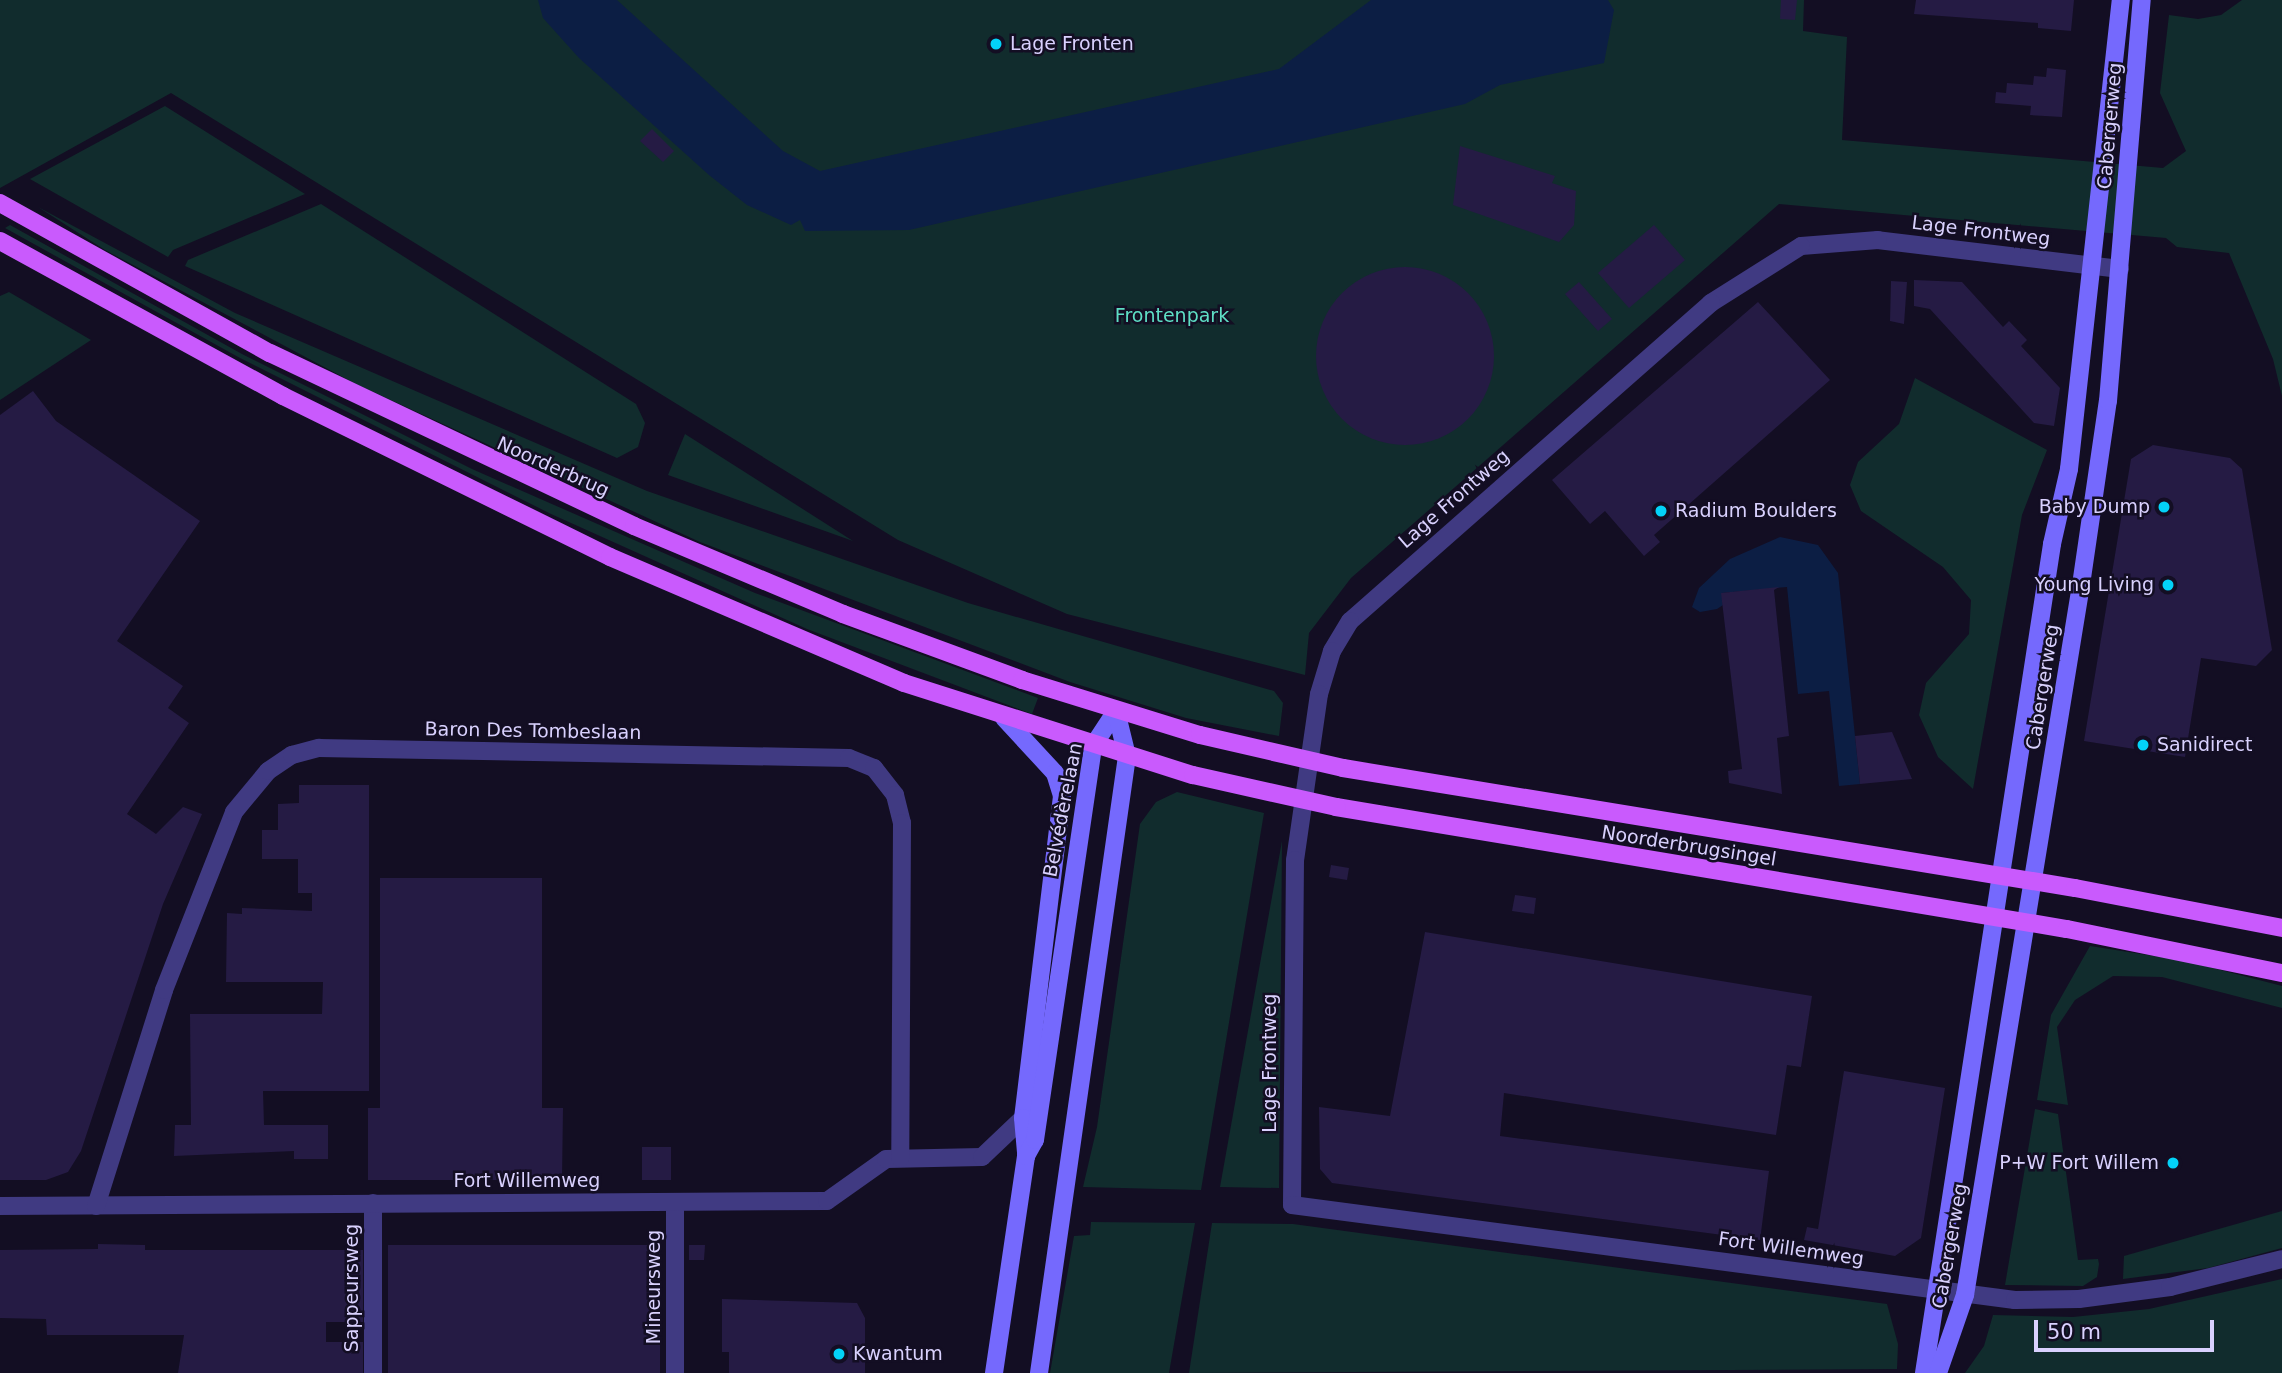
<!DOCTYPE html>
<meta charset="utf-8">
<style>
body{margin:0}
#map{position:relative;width:2282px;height:1373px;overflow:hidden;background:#130e23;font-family:"DejaVu Sans",sans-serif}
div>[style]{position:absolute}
.green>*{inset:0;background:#112c2d}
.water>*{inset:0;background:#0c1e44}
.building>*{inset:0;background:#251b44}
.round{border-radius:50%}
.street>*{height:18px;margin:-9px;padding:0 9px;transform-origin:9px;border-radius:9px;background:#403a82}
.secondary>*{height:18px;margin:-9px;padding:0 9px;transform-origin:9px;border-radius:9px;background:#7569fd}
.primary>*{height:18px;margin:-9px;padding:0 9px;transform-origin:9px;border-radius:9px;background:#c95afd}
.primary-bridge>*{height:18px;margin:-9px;padding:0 9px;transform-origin:9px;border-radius:9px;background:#c95afd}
.dots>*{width:19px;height:19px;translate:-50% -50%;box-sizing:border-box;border:4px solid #130e23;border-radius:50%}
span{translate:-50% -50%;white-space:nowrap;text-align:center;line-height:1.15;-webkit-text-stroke:5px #130e23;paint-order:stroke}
.poi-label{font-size:19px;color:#d9d1fe}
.left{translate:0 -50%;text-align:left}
.right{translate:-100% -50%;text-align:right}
.street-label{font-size:19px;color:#d9d1fe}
.park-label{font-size:19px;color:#5edec5}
.scale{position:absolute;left:2034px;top:1320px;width:180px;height:32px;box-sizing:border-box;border:4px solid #d9d1fe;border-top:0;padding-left:9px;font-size:21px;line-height:24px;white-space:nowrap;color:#d9d1fe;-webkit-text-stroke:5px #130e23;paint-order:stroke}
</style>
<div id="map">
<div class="green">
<i style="clip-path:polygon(0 0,1804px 0,1803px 31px,1847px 37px,1842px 140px,2163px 168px,2186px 151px,2160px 93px,2169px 15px,2198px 19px,2221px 15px,2242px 0,2282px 0,2282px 396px,2273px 359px,2229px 253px,2177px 247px,2166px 238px,1779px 204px,1351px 578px,1309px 633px,1305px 675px,1067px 614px,898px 540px,171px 93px,0 188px)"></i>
<i style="clip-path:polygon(165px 106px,305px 194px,173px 250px,168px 257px,30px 179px)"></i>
<i style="clip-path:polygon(321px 204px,636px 404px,645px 423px,638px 447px,617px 458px,185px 266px,188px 260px)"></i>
<i style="clip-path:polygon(38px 207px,235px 313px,647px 491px,968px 603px,1274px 691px,1283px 703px,1279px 736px,1186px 718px,1070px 682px,700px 542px,356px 384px,105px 250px)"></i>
<i style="clip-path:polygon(10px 225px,242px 354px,472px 469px,755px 593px,1038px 698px,1032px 714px,807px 629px,551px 514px,240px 358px,5px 228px)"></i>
<i style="clip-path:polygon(9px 292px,91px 340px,0 400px,0 296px)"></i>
<i style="clip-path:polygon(1915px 378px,2047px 450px,2022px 515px,1973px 789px,1938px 757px,1919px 715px,1926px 683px,1969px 634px,1971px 600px,1943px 567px,1861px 511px,1850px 485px,1858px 462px,1899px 424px)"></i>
<i style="clip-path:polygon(685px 434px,853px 541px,668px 475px)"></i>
<i style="clip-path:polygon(1177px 792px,1264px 813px,1201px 1190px,1083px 1187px,1097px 1127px,1140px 824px,1156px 802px)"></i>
<i style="clip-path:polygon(1282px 841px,1279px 1188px,1220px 1187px)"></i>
<i style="clip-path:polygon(2090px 946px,2186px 961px,2282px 986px,2282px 1008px,2162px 977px,2113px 976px,2075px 1000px,2057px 1027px,2068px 1105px,2037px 1100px,2051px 1015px)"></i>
<i style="clip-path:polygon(2035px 1109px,2058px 1114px,2078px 1260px,2098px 1259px,2099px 1264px,2097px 1277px,2083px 1286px,2005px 1285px)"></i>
<i style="clip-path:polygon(2282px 1211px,2282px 1248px,2208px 1268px,2123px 1279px,2124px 1256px)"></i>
<i style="clip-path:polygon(1091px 1222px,1195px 1223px,1169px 1373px,1050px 1373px,1074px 1236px,1090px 1235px)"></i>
<i style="clip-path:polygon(1212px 1223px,1293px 1224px,1887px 1304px,1898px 1344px,1897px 1369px,1189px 1373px)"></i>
<i style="clip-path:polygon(2282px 1279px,2282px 1373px,1965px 1373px,1984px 1346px,1993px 1315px,2073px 1317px,2149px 1309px)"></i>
</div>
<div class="water">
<i style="clip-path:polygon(538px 0,617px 0,783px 151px,820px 171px,1279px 69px,1371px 0,1608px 0,1614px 10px,1604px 63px,1500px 85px,1465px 104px,909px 230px,805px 231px,800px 220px,791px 225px,747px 205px,709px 175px,579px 58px,543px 18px)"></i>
<i style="clip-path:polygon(1780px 537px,1818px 545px,1838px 573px,1860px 784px,1839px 786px,1829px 691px,1798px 694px,1787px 587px,1722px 593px,1723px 605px,1717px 609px,1700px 612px,1692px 607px,1699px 588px,1730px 559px)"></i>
</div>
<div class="building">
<i style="clip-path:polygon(1781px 0,1797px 0,1795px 20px,1780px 19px)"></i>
<i style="clip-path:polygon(1916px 0,2074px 0,2071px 31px,2038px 28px,2038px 23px,1914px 14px)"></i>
<i style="clip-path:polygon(2047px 68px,2066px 70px,2062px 117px,2030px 115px,2031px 106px,1995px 103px,1996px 92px,2006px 93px,2007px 83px,2033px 85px,2034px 76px,2046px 77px)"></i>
<i style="clip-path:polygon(652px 129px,674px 151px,663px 162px,640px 141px)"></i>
<i style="clip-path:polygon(1460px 146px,1555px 176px,1552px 183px,1576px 191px,1574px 225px,1559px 242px,1453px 205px)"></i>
<i style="clip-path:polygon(1654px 225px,1685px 260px,1629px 308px,1598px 273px)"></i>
<i class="round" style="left:1316px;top:267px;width:178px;height:178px"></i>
<i style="clip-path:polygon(1914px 280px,1962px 282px,2003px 327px,2009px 321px,2027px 340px,2021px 346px,2060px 388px,2054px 426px,2034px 423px,1930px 309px,1914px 306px)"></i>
<i style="clip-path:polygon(1891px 281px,1907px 282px,1904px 324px,1890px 321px)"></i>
<i style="clip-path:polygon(1579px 282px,1612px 319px,1598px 331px,1565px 294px)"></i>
<i style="clip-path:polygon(1758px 302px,1830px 380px,1654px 535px,1660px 542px,1644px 556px,1605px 511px,1590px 524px,1552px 480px)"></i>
<i style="clip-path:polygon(33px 391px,56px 421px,200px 521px,117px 641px,183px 686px,168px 708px,189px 723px,127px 814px,156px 834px,183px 807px,202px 814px,163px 904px,81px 1151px,68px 1172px,46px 1180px,0 1180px,0 415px)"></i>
<i style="clip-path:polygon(2153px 445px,2230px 458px,2242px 469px,2272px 650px,2256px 666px,2201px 658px,2185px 757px,2084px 741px,2131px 459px)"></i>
<i style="clip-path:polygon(1779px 587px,1774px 590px,1789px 736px,1777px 738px,1782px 794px,1729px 783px,1728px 771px,1742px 769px,1721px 593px)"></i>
<i style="clip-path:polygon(1892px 732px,1912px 779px,1860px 784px,1855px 736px)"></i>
<i style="clip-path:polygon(299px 785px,369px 785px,369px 1091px,263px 1091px,264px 1125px,328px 1125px,328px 1159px,294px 1159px,294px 1151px,174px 1156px,175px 1125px,191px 1125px,190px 1014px,322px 1014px,323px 982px,226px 982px,227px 913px,242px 914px,242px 908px,312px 911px,312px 893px,298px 893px,298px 859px,262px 859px,262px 830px,278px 830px,278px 804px,299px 803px)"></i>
<i style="clip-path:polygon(1331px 865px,1349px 868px,1347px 880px,1329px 877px)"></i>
<i style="clip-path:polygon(380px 878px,542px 878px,542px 1108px,563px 1108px,562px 1180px,368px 1180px,368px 1108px,380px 1108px)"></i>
<i style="clip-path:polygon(1515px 895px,1536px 898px,1534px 914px,1512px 911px)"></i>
<i style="clip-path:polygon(1425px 932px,1812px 996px,1801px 1067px,1787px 1065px,1776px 1135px,1504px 1093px,1500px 1136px,1769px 1171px,1760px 1240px,1332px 1183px,1320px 1169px,1319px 1107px,1390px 1116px)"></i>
<i style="clip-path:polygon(1844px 1071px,1945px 1088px,1921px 1238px,1895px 1256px,1804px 1240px,1807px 1227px,1818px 1229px)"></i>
<i style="clip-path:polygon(642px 1147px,671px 1147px,671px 1180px,642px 1180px)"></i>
<i style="clip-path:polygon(98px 1244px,145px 1245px,145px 1250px,363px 1250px,363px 1322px,326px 1322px,326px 1342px,363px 1342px,363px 1373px,178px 1373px,184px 1335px,47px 1335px,46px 1319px,0 1318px,0 1250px,98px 1249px)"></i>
<i style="clip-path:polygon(388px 1245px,660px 1245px,660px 1373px,388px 1373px)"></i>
<i style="clip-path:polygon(689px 1245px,705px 1245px,704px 1260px,689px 1260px)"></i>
<i style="clip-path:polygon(722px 1299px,857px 1303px,865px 1318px,865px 1373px,729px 1373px,729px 1352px,722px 1352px)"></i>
</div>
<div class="street">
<i style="left:2120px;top:269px;width:244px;rotate:-173.2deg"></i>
<i style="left:1878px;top:240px;width:77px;rotate:175.5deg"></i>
<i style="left:1801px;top:246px;width:107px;rotate:147.7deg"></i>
<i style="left:1711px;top:303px;width:481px;rotate:138.6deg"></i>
<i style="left:1350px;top:621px;width:35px;rotate:121deg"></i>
<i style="left:1332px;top:651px;width:45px;rotate:106.8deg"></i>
<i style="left:1319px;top:694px;width:168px;rotate:98.2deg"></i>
<i style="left:1295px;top:860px;width:345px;rotate:90.5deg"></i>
<i style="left:1292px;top:1205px;width:729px;rotate:7.49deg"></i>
<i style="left:2015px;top:1300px;width:64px;rotate:-0.9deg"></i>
<i style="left:2079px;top:1299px;width:92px;rotate:-7.5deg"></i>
<i style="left:2170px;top:1287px;width:115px;rotate:-14deg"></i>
<i style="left:675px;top:1202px;width:171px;rotate:90deg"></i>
<i style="left:373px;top:1203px;width:170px;rotate:90deg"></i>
<i style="left:0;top:1206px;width:827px;rotate:-0.35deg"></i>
<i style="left:827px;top:1201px;width:72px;rotate:-35.4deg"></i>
<i style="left:886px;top:1159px;width:96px;rotate:-1.2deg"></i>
<i style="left:982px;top:1157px;width:57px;rotate:-43.6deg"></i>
<i style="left:96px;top:1206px;width:226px;rotate:-72.5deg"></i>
<i style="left:164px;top:990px;width:191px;rotate:-68.5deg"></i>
<i style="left:234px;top:812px;width:53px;rotate:-50.3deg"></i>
<i style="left:268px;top:771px;width:29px;rotate:-34deg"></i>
<i style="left:292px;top:755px;width:28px;rotate:-15deg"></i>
<i style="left:319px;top:748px;width:530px;rotate:1.08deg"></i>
<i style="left:849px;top:758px;width:27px;rotate:22deg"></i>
<i style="left:874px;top:768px;width:34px;rotate:52deg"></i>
<i style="left:895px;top:795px;width:29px;rotate:76deg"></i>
<i style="left:902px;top:823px;width:335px;rotate:90.3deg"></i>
</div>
<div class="secondary">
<i style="left:1004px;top:718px;width:75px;rotate:47.2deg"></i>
<i style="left:1055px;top:773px;width:24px;rotate:73deg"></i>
<i style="left:1062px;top:796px;width:324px;rotate:96.9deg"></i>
<i style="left:1023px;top:1118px;width:38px;rotate:85deg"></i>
<i style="left:994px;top:1373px;width:219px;rotate:-81.6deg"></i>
<i style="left:1026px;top:1156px;width:18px;rotate:-61deg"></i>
<i style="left:1035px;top:1140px;width:398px;rotate:-81.6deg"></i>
<i style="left:1093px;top:746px;width:42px;rotate:-56.7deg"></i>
<i style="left:1039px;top:1373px;width:623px;rotate:-81.88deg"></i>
<i style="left:1127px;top:756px;width:46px;rotate:-103.7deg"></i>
<i style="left:1924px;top:1373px;width:839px;rotate:-81.22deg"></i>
<i style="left:2052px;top:544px;width:77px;rotate:-77.2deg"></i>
<i style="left:2069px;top:469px;width:472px;rotate:-83.7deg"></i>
<i style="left:1938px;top:1373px;width:83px;rotate:-70.9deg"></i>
<i style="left:1965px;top:1295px;width:719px;rotate:-80.72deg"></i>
<i style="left:2081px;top:585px;width:186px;rotate:-81.7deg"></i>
<i style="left:2108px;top:401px;width:402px;rotate:-85.2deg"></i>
</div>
<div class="primary">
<i style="left:0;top:203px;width:309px;rotate:29.1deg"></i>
<i style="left:270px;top:353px;width:403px;rotate:25.4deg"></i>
<i style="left:634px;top:526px;width:227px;rotate:22.8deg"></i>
<i style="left:843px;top:614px;width:191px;rotate:20.2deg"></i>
<i style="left:1022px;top:680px;width:186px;rotate:17.2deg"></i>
<i style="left:0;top:241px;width:323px;rotate:28.7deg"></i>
<i style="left:283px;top:396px;width:364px;rotate:26.2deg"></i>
<i style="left:610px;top:557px;width:320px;rotate:23.2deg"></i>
<i style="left:904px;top:683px;width:303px;rotate:17.7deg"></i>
<i style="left:1343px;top:768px;width:742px;rotate:9.31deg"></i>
<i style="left:2075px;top:888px;width:211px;rotate:10.9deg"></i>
<i style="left:1336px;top:807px;width:741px;rotate:9.48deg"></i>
<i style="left:2067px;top:929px;width:219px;rotate:11.6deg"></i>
</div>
<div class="primary-bridge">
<i style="left:1200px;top:735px;width:147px;rotate:13deg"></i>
<i style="left:1193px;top:775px;width:147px;rotate:12.6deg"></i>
</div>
<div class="dots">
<i style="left:996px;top:44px;background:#03d2f8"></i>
<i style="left:2164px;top:507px;background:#03d2f8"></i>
<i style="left:1661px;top:511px;background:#03d2f8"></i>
<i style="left:2168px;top:585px;background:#03d2f8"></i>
<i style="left:2143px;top:745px;background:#03d2f8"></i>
<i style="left:2173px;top:1163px;background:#03d2f8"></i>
<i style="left:839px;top:1354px;background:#03d2f8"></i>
</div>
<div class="poi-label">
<span class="left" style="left:1010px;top:44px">Lage Fronten</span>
<span class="right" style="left:2150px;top:507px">Baby Dump</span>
<span class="left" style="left:1675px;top:511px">Radium Boulders</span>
<span class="right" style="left:2154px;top:585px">Young Living</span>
<span class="left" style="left:2157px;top:745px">Sanidirect</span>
<span class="right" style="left:2159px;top:1163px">P+W Fort Willem</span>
<span class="left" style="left:853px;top:1354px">Kwantum</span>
</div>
<div class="street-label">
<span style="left:2110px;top:126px;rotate:-85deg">Cabergerweg</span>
<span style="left:1981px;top:231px;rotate:7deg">Lage Frontweg</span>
<span style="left:553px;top:467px;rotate:24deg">Noorderbrug</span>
<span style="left:1454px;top:499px;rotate:-41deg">Lage Frontweg</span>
<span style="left:2043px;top:687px;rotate:-81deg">Cabergerweg</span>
<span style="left:533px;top:731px;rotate:1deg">Baron Des Tombeslaan</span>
<span style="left:1063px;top:810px;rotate:-79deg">Belvédèrelaan</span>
<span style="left:1689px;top:846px;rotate:9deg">Noorderbrugsingel</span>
<span style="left:1270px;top:1063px;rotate:-90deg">Lage Frontweg</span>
<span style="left:527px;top:1181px">Fort Willemweg</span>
<span style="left:1950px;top:1246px;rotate:-80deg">Cabergerweg</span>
<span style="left:1791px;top:1249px;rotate:8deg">Fort Willemweg</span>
<span style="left:654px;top:1287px;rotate:-90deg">Mineursweg</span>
<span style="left:352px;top:1288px;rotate:-90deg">Sappeursweg</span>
</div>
<div class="park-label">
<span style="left:1172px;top:316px">Frontenpark</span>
</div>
<div class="scale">50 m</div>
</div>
